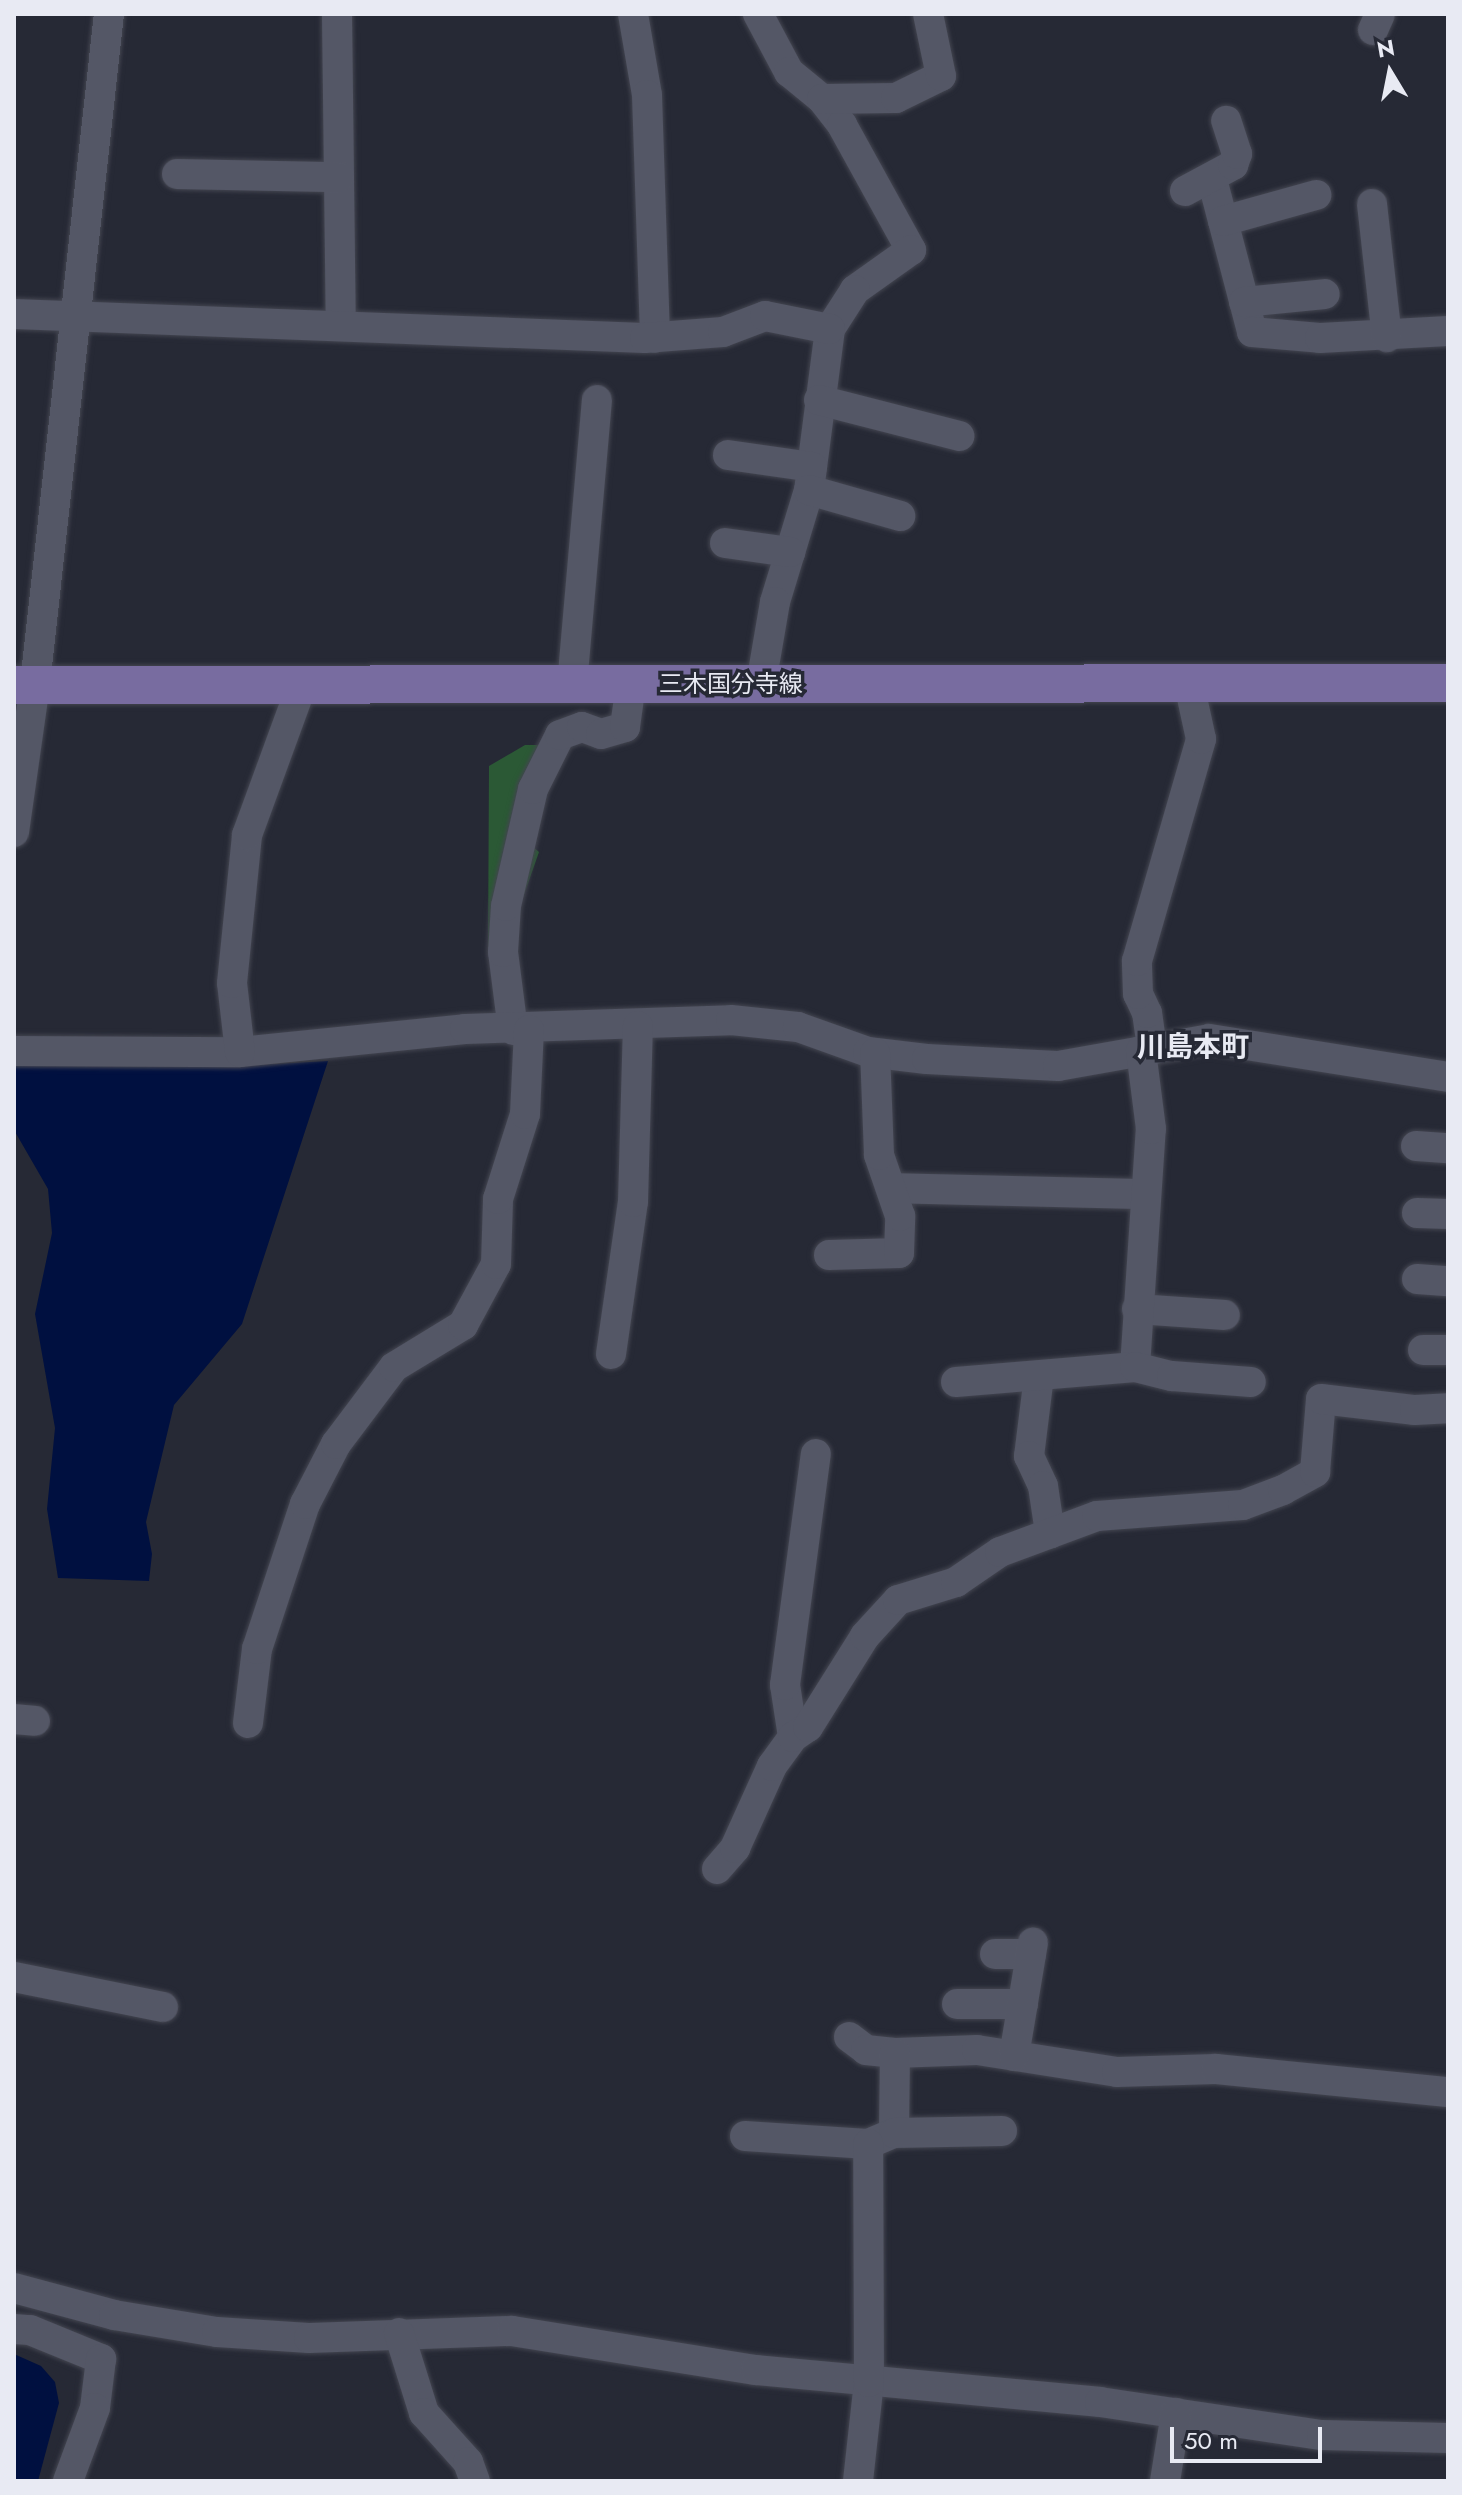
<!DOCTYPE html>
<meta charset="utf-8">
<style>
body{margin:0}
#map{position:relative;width:1462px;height:2495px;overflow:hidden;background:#262935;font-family:Jost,"Noto Sans JP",sans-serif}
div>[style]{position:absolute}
.green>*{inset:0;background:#2b5935}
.water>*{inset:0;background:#001040}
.roads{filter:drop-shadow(0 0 2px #434550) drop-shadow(0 0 2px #434550)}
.minor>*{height:30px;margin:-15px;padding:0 15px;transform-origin:15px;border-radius:15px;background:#545766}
.major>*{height:38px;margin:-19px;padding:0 19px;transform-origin:19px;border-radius:19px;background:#786ca0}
span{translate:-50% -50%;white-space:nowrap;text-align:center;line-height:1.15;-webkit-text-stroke:7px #262935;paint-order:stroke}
.street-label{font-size:24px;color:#e8eaf3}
.quarter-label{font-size:28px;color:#e8eaf3;font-weight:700}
.frame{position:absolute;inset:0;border:16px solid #e8eaf3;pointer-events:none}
.north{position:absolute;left:1350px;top:32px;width:80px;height:80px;-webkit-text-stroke:6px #262935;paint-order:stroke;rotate:350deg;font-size:22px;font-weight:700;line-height:32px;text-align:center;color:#e8eaf3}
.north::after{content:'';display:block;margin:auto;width:28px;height:36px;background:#e8eaf3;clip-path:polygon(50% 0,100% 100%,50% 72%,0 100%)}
.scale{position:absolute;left:1170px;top:2427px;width:152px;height:36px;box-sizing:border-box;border:4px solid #e8eaf3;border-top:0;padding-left:10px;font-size:24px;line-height:28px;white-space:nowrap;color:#e8eaf3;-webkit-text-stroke:6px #262935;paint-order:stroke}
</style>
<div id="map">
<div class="green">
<i style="clip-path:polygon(525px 745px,546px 745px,516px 832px,539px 852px,494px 980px,488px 949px,489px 766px)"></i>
</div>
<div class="water">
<i style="clip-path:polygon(328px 1061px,242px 1324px,174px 1405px,146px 1522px,152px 1554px,149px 1581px,58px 1578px,47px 1509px,55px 1428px,35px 1314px,52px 1233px,48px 1189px,14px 1130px,14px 1065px,219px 1067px)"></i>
<i style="clip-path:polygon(14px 2354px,41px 2366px,55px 2382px,59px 2403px,38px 2481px,14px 2481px)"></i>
</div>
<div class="roads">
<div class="minor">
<i style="left:337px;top:14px;width:311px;rotate:89.3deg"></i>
<i style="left:633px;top:14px;width:82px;rotate:80.2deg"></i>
<i style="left:647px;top:95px;width:243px;rotate:88.1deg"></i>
<i style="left:758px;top:14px;width:66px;rotate:61.9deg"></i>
<i style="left:789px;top:72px;width:43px;rotate:39.3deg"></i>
<i style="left:822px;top:99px;width:33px;rotate:52deg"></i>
<i style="left:842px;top:125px;width:143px;rotate:61.1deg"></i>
<i style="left:911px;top:250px;width:69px;rotate:144.5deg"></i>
<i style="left:855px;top:290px;width:46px;rotate:122.7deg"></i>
<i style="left:830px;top:329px;width:162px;rotate:97.4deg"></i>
<i style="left:809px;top:490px;width:117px;rotate:106.9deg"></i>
<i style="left:775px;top:602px;width:83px;rotate:99.7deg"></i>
<i style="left:1373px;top:30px;width:17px;rotate:-66deg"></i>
<i style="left:822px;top:99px;width:74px;rotate:-0.8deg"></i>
<i style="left:896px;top:98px;width:50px;rotate:-26.1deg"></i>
<i style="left:941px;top:76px;width:63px;rotate:-101.8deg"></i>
<i style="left:177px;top:174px;width:162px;rotate:1.1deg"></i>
<i style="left:1212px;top:179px;width:158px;rotate:75.3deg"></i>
<i style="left:1252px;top:332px;width:68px;rotate:5deg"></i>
<i style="left:1320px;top:338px;width:128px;rotate:-3.1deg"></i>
<i style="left:1185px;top:191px;width:55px;rotate:-28.4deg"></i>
<i style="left:1233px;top:165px;width:12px;rotate:-70deg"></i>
<i style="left:1237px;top:154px;width:35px;rotate:-108deg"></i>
<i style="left:1372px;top:204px;width:134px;rotate:83.6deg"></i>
<i style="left:1223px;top:221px;width:97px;rotate:-15.6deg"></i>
<i style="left:1244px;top:302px;width:81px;rotate:-5.6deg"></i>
<i style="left:14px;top:314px;width:631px;rotate:2.18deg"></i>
<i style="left:645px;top:338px;width:78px;rotate:-4.4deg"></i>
<i style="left:723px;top:332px;width:45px;rotate:-20.9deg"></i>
<i style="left:765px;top:316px;width:66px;rotate:11.3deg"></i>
<i style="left:819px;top:400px;width:145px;rotate:14.4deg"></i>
<i style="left:728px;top:455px;width:85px;rotate:8.1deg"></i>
<i style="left:809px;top:490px;width:95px;rotate:15.9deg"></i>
<i style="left:725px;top:543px;width:66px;rotate:7.9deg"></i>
<i style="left:572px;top:685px;width:286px;rotate:-85deg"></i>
<i style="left:14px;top:832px;width:149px;rotate:-81.9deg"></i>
<i style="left:35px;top:684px;width:674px;rotate:-83.7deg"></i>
<i style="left:513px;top:1030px;width:79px;rotate:-97.3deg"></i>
<i style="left:503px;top:952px;width:46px;rotate:-86.3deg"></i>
<i style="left:506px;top:906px;width:120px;rotate:-77deg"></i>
<i style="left:533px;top:789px;width:60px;rotate:-63.4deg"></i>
<i style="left:560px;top:735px;width:23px;rotate:-20deg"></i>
<i style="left:582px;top:727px;width:20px;rotate:20deg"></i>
<i style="left:601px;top:734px;width:25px;rotate:-16deg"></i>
<i style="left:625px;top:727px;width:43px;rotate:-82.1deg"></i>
<i style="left:1152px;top:1048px;width:35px;rotate:-98deg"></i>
<i style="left:1147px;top:1013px;width:21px;rotate:-115deg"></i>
<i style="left:1138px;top:994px;width:33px;rotate:-92deg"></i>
<i style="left:1137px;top:961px;width:231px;rotate:-73.9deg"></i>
<i style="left:1201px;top:739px;width:56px;rotate:-102.3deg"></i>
<i style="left:14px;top:1051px;width:226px;rotate:0.3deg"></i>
<i style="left:240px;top:1052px;width:226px;rotate:-5.8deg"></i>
<i style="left:465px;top:1029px;width:266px;rotate:-1.9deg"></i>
<i style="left:731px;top:1020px;width:67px;rotate:6deg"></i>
<i style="left:798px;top:1027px;width:74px;rotate:19.7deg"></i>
<i style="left:868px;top:1052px;width:59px;rotate:6.8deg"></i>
<i style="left:927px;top:1059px;width:131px;rotate:3.1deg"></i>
<i style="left:1058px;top:1066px;width:153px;rotate:-10.1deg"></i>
<i style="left:1209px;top:1039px;width:242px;rotate:9deg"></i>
<i style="left:240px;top:1052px;width:69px;rotate:-96.6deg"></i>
<i style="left:232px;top:983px;width:149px;rotate:-84.2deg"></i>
<i style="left:247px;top:835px;width:160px;rotate:-69.9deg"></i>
<i style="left:1416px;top:1146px;width:32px;rotate:4deg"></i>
<i style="left:891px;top:1188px;width:254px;rotate:1.4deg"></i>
<i style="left:1417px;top:1213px;width:31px;rotate:2deg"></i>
<i style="left:829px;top:1255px;width:70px;rotate:-1.6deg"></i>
<i style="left:899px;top:1253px;width:37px;rotate:-88deg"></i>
<i style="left:900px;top:1216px;width:65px;rotate:-109deg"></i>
<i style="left:879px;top:1155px;width:102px;rotate:-92.2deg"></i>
<i style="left:1417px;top:1279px;width:31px;rotate:4deg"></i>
<i style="left:1137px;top:1309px;width:88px;rotate:3.9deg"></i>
<i style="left:1423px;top:1350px;width:25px"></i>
<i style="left:611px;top:1354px;width:154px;rotate:-81.8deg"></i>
<i style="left:633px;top:1202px;width:176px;rotate:-88.4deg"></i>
<i style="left:1135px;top:1367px;width:239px;rotate:-86.2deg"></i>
<i style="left:1151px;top:1129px;width:79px;rotate:-97.3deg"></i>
<i style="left:1039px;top:1376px;width:81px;rotate:97.1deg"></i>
<i style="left:1029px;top:1456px;width:33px;rotate:65deg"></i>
<i style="left:1043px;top:1486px;width:48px;rotate:81.5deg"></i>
<i style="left:956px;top:1382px;width:180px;rotate:-4.8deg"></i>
<i style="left:1135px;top:1367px;width:38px;rotate:14deg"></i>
<i style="left:1172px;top:1376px;width:79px;rotate:4.3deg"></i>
<i style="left:14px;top:1719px;width:21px;rotate:5deg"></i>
<i style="left:248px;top:1723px;width:75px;rotate:-83.1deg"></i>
<i style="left:257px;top:1649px;width:153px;rotate:-71.7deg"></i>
<i style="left:305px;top:1504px;width:68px;rotate:-62.7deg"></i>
<i style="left:336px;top:1444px;width:96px;rotate:-53deg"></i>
<i style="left:394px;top:1367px;width:81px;rotate:-31.3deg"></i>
<i style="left:463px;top:1325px;width:69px;rotate:-61.6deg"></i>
<i style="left:496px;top:1264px;width:65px;rotate:-88.2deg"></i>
<i style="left:498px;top:1199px;width:89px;rotate:-72.4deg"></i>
<i style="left:525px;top:1114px;width:84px;rotate:-87.3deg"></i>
<i style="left:793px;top:1737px;width:53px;rotate:-98.7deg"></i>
<i style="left:785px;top:1685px;width:233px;rotate:-82.4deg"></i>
<i style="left:717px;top:1869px;width:28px;rotate:-49deg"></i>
<i style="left:735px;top:1848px;width:90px;rotate:-65.7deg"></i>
<i style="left:772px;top:1766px;width:36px;rotate:-54deg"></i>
<i style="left:793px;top:1737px;width:18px;rotate:-34deg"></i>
<i style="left:808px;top:1727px;width:107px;rotate:-57.9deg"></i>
<i style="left:865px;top:1636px;width:49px;rotate:-47.5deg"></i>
<i style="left:898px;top:1600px;width:61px;rotate:-17.2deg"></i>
<i style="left:956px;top:1582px;width:53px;rotate:-34.3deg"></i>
<i style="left:1000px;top:1552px;width:103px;rotate:-20.4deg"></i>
<i style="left:1097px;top:1516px;width:146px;rotate:-4.3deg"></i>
<i style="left:1243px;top:1505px;width:43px;rotate:-20.6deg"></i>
<i style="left:1283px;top:1490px;width:37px;rotate:-29deg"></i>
<i style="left:1315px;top:1472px;width:73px;rotate:-85.3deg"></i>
<i style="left:1321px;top:1399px;width:95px;rotate:6.7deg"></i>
<i style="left:1415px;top:1410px;width:33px;rotate:-3deg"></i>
<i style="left:995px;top:1954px;width:36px"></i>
<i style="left:14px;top:1977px;width:152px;rotate:11.4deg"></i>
<i style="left:957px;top:2004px;width:66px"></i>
<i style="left:849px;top:2037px;width:21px;rotate:37deg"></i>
<i style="left:866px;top:2050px;width:29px;rotate:6deg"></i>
<i style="left:895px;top:2053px;width:82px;rotate:-2.1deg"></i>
<i style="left:977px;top:2050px;width:142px;rotate:8.9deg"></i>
<i style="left:1117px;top:2072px;width:99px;rotate:-1.7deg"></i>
<i style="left:1216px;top:2069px;width:233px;rotate:5.7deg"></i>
<i style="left:1014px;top:2056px;width:115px;rotate:-80.5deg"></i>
<i style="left:894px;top:2133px;width:80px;rotate:-89.3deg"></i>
<i style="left:745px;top:2136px;width:123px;rotate:3.7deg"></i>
<i style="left:868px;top:2144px;width:28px;rotate:-23deg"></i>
<i style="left:894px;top:2133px;width:108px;rotate:-1.1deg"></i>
<i style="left:14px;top:2288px;width:104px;rotate:15.1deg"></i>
<i style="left:114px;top:2315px;width:104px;rotate:9.4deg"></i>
<i style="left:217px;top:2332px;width:92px;rotate:3.7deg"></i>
<i style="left:309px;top:2338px;width:203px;rotate:-2deg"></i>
<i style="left:512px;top:2331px;width:247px;rotate:9.1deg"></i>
<i style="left:756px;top:2370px;width:345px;rotate:5.3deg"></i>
<i style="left:1100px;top:2402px;width:224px;rotate:8.5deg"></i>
<i style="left:1322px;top:2435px;width:126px;rotate:1.4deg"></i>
<i style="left:14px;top:2329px;width:16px;rotate:4deg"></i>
<i style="left:30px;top:2330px;width:77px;rotate:22.2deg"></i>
<i style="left:101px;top:2359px;width:49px;rotate:97deg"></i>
<i style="left:95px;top:2408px;width:78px;rotate:110.3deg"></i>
<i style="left:399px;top:2333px;width:84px;rotate:72.6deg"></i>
<i style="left:424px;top:2413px;width:66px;rotate:48.1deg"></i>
<i style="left:468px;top:2462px;width:20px;rotate:70deg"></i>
<i style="left:858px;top:2481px;width:100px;rotate:-83.7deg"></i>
<i style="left:869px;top:2382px;width:238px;rotate:-90.2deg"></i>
<i style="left:1165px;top:2481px;width:69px;rotate:-80.8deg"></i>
</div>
<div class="major">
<i style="left:14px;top:685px;width:1434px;rotate:-0.08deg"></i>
</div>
</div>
<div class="street-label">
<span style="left:731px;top:684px">三木国分寺線</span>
</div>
<div class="quarter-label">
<span style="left:1193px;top:1047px">川島本町</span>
</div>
<div class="frame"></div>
<div class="north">N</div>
<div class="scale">50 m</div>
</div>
